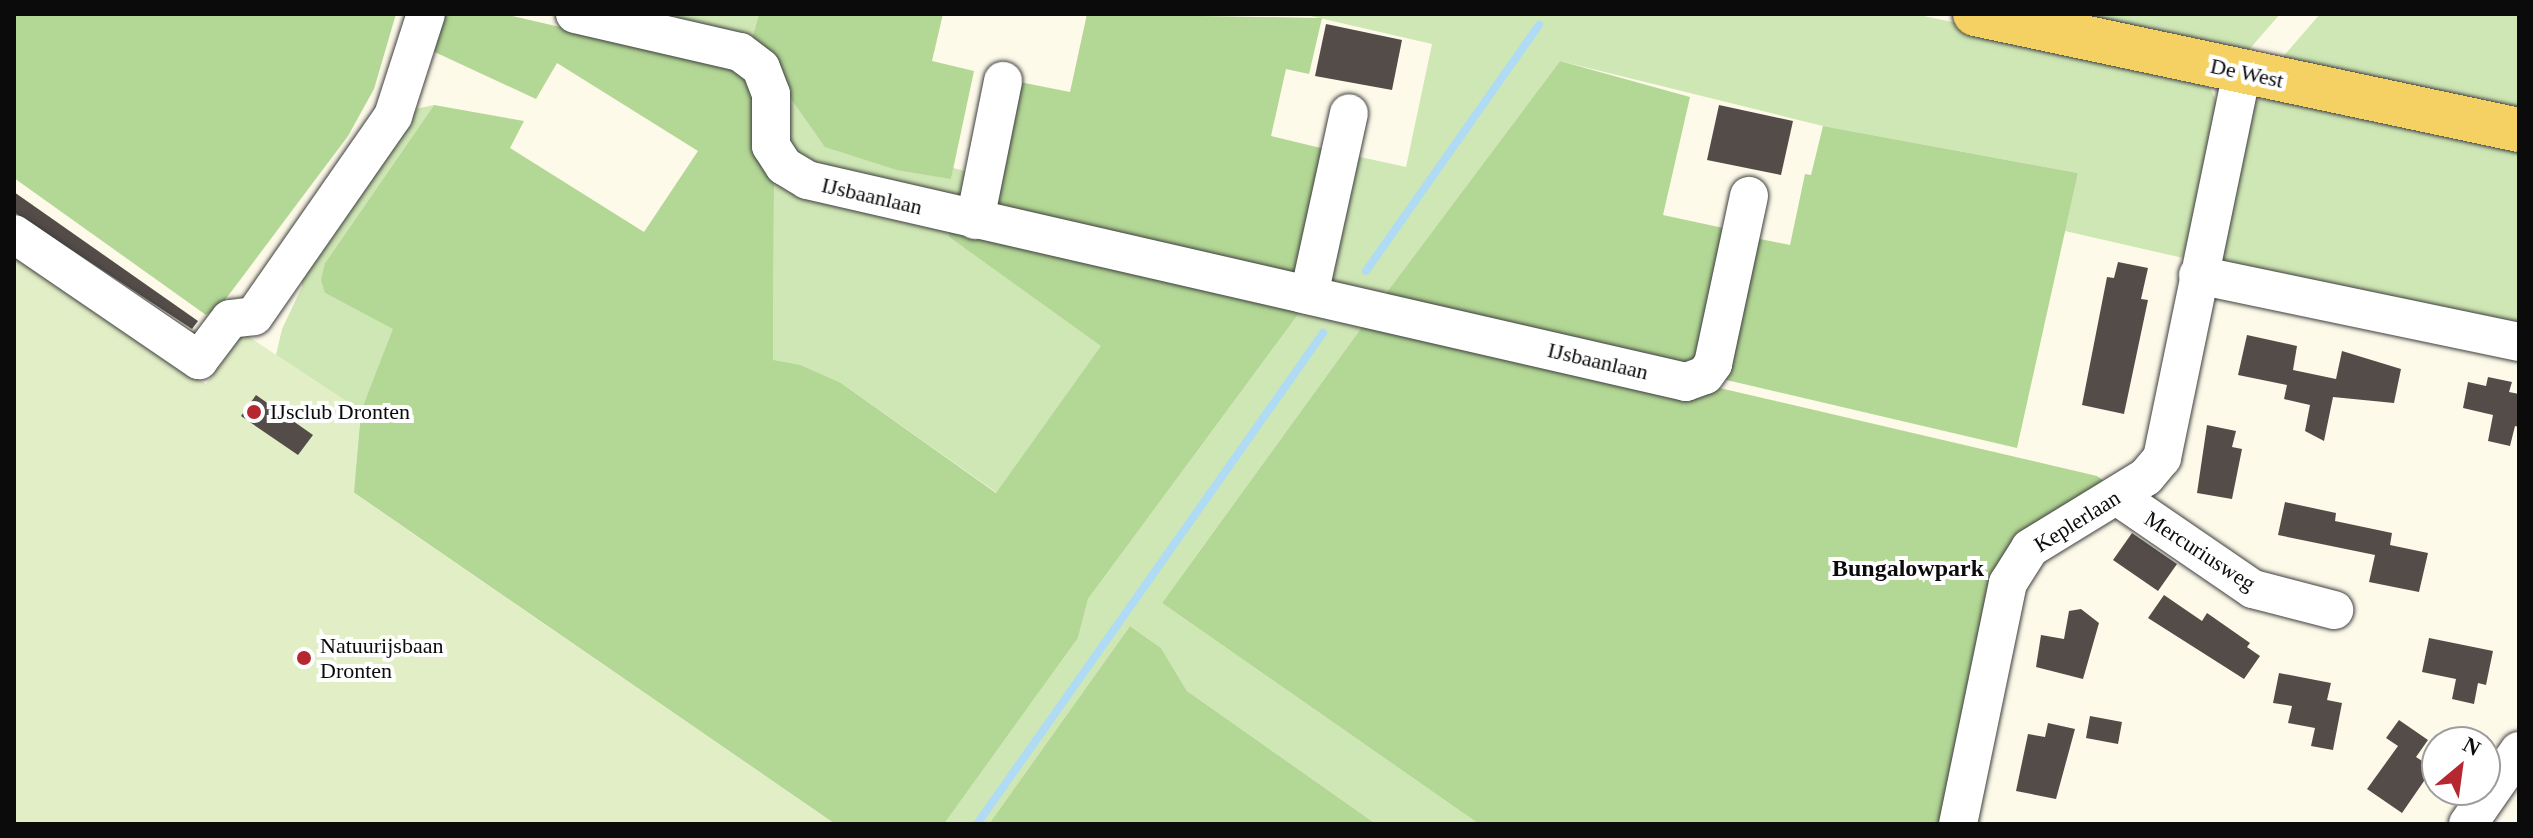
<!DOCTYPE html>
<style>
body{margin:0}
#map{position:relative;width:2533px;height:838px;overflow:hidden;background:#fefae9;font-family:"Times New Roman",serif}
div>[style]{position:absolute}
.green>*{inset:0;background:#cfe7b5}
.forest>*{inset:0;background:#b3d795}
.pitch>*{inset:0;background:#e1eec6}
.stream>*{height:8px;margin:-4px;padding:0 4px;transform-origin:4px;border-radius:4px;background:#b0dbf4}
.building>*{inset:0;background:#534c48}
.roads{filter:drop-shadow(0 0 2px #3e3e3e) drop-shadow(0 0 2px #3e3e3e)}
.minor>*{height:38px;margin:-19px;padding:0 19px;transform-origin:19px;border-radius:19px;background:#fff}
.major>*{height:44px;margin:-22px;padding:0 22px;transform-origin:22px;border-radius:22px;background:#f5d163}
.dots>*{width:22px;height:22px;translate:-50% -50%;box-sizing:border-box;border:4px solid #fff;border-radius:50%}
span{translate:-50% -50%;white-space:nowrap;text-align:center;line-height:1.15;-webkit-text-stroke:8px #fff;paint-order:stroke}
.street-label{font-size:22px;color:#0b0b0b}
.poi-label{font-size:22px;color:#0b0b0b}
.left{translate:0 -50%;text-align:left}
.neighbourhood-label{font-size:24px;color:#0b0b0b;font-weight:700}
.frame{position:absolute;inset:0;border:16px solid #0b0b0b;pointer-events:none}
.north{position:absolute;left:2421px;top:726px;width:80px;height:80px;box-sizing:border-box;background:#fff;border:2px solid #9d9d9d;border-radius:50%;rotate:29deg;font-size:22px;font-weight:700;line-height:32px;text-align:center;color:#0b0b0b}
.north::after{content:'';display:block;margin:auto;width:28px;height:36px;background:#b6282f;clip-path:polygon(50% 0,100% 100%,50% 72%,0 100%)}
</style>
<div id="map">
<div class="green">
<i style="clip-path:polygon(675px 14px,759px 14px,751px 42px,678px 21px)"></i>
<i style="clip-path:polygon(1302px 14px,1914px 14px,2196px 73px,2207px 80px,2219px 108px,2183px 258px,2065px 231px,2078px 173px,1823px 126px,1560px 61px,1381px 300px,1331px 283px,1351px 155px,1406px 167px,1432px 44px)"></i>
<i style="clip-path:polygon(2028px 14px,2280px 14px,2240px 60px)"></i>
<i style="clip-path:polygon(2320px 14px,2519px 14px,2519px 117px,2274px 67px)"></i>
<i style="clip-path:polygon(784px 89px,951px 179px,953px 168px,973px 173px,961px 196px,809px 165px,791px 152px)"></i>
<i style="clip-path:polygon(2262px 98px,2519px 148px,2519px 329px,2213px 262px,2248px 107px)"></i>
<i style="clip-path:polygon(434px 105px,325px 263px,325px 293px,394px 329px,361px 411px,276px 355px,282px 329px,302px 287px,302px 270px,406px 111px)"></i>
<i style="clip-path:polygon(774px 181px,947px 221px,949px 237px,1102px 346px,997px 493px,841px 383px,773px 361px)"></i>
<i style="clip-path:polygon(1305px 305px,1367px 320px,1162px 603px,1479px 824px,1376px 824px,1187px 691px,1161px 648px,1130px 626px,989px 824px,944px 824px,1078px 638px,1088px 599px)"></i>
</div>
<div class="forest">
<i style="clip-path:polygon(14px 14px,396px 14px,374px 89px,348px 136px,222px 304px,206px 315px,14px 178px)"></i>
<i style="clip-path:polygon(436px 14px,504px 14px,746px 70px,774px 181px,773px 360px,800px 365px,841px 383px,996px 493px,1101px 346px,949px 237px,947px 221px,1305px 305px,1088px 599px,1078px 638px,944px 824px,835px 824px,353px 492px,361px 411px,393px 329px,325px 293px,321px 280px,325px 263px,434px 105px,524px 121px,510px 148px,644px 232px,698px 151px,557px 63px,536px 99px,426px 48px)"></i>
<i style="clip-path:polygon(759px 14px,943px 14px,932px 61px,974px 71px,951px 179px,897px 170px,825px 147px,751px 42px)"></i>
<i style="clip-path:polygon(1087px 14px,1322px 18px,1309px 74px,1286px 69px,1271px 136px,1329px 150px,1296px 274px,997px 206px,1015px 81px,1070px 92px)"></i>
<i style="clip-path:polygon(1560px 61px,1690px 97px,1663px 215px,1728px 229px,1701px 357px,1690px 368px,1381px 300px)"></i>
<i style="clip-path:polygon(1823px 126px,2078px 173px,2017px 448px,1718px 378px,1750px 237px,1790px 245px,1805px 174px,1811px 175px)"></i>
<i style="clip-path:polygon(1367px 320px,1711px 386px,2097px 476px,2104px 481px,2034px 529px,1945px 824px,1479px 824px,1162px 603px)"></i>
<i style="clip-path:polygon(1130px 626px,1161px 648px,1187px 691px,1376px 824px,989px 824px)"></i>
</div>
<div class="pitch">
<i style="clip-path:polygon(14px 249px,206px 384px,243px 333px,361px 411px,354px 493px,835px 824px,14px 824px)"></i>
</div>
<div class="stream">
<i style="left:1366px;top:271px;width:301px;rotate:-54.9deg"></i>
<i style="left:977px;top:824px;width:601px;rotate:-54.83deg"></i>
</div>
<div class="building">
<i style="clip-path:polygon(1326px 24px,1402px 40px,1392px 90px,1315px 76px)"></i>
<i style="clip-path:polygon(1719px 105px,1793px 121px,1781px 175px,1707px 160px)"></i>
<i style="clip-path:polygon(14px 192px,198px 321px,192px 329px,14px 212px)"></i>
<i style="clip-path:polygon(2118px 262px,2148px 268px,2141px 299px,2148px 300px,2124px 414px,2082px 405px,2107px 277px,2114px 278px)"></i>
<i style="clip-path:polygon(2247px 335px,2297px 346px,2293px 370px,2336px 379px,2342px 351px,2401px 369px,2394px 403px,2333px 397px,2324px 441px,2305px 431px,2310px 405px,2284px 399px,2287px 385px,2238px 375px)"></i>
<i style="clip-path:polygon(2488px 377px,2512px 382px,2509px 392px,2519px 394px,2519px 427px,2515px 426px,2510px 446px,2488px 441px,2493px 415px,2463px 408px,2468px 382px,2486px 386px)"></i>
<i style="clip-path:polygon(256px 395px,313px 435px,298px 455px,241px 416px)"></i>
<i style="clip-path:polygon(2207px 425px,2236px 431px,2232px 447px,2242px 449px,2232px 499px,2197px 493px)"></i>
<i style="clip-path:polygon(2285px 502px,2336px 513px,2335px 521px,2392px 533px,2390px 545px,2428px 553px,2419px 592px,2369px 582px,2375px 555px,2278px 535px)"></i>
<i style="clip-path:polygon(2132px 533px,2177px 564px,2158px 591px,2113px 560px)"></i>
<i style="clip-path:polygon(2164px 595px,2202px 621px,2207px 613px,2250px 643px,2247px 647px,2260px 656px,2244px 679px,2148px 618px)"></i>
<i style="clip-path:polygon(2081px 609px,2099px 623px,2083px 679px,2036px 667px,2041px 635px,2064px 639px,2069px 611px)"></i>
<i style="clip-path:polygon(2429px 638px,2493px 651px,2486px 685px,2478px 683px,2474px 704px,2452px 699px,2456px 679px,2422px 672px)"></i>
<i style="clip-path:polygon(2279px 673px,2331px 683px,2327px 700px,2342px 703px,2333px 750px,2311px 746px,2315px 728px,2288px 723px,2292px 706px,2273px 703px)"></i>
<i style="clip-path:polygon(2090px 716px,2122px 722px,2118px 744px,2086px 738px)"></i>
<i style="clip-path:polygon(2399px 720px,2428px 740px,2416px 757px,2433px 768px,2402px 813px,2367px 789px,2398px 746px,2386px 738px)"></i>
<i style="clip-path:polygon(2048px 723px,2075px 729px,2056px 799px,2016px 791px,2028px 734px,2045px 737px)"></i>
</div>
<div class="roads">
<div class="minor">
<i style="left:575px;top:14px;width:169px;rotate:13deg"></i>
<i style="left:740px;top:52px;width:26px;rotate:37deg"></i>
<i style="left:761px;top:68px;width:28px;rotate:69deg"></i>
<i style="left:771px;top:94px;width:52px;rotate:90deg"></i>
<i style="left:771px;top:146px;width:24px;rotate:57deg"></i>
<i style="left:784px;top:166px;width:27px;rotate:31deg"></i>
<i style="left:807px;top:180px;width:902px;rotate:12.94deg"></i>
<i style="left:1686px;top:382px;width:20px;rotate:-20deg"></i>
<i style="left:1705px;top:375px;width:14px;rotate:-54deg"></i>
<i style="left:1713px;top:364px;width:172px;rotate:-77.9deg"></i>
<i style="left:975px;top:220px;width:142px;rotate:-78.6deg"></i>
<i style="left:14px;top:234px;width:224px;rotate:34.3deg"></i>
<i style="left:199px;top:360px;width:51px;rotate:-52.9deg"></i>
<i style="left:230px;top:319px;width:24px;rotate:-7deg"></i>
<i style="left:254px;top:316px;width:244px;rotate:-55.2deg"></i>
<i style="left:393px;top:116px;width:107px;rotate:-72.1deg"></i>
<i style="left:2198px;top:275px;width:328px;rotate:11.8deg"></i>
<i style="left:1309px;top:295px;width:186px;rotate:-77.6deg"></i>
<i style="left:2117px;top:496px;width:165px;rotate:34.4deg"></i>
<i style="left:2253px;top:589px;width:84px;rotate:14.5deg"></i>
<i style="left:1958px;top:824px;width:246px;rotate:-78.3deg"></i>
<i style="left:2008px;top:583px;width:41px;rotate:-57.8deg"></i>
<i style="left:2030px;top:548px;width:136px;rotate:-31.5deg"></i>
<i style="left:2146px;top:477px;width:25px;rotate:-50deg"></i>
<i style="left:2162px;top:458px;width:394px;rotate:-78.3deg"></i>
<i style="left:2468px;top:824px;width:89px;rotate:-55.1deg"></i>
</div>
<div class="major">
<i style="left:1975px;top:14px;width:556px;rotate:12.04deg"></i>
</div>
</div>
<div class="dots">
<i style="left:254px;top:412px;background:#b6282f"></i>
<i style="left:304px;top:658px;background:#b6282f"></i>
</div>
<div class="street-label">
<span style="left:2247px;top:73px;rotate:12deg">De West</span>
<span style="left:872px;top:196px;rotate:13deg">IJsbaanlaan</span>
<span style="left:1598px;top:361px;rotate:13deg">IJsbaanlaan</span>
<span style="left:2077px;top:521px;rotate:-32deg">Keplerlaan</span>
<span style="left:2200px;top:551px;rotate:33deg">Mercuriusweg</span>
</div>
<div class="poi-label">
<span class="left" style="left:270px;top:412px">IJsclub Dronten</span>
<span class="left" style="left:320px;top:658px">Natuurijsbaan<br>Dronten</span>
</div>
<div class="neighbourhood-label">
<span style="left:1908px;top:569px">Bungalowpark</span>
</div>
<div class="frame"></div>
<div class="north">N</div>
</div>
